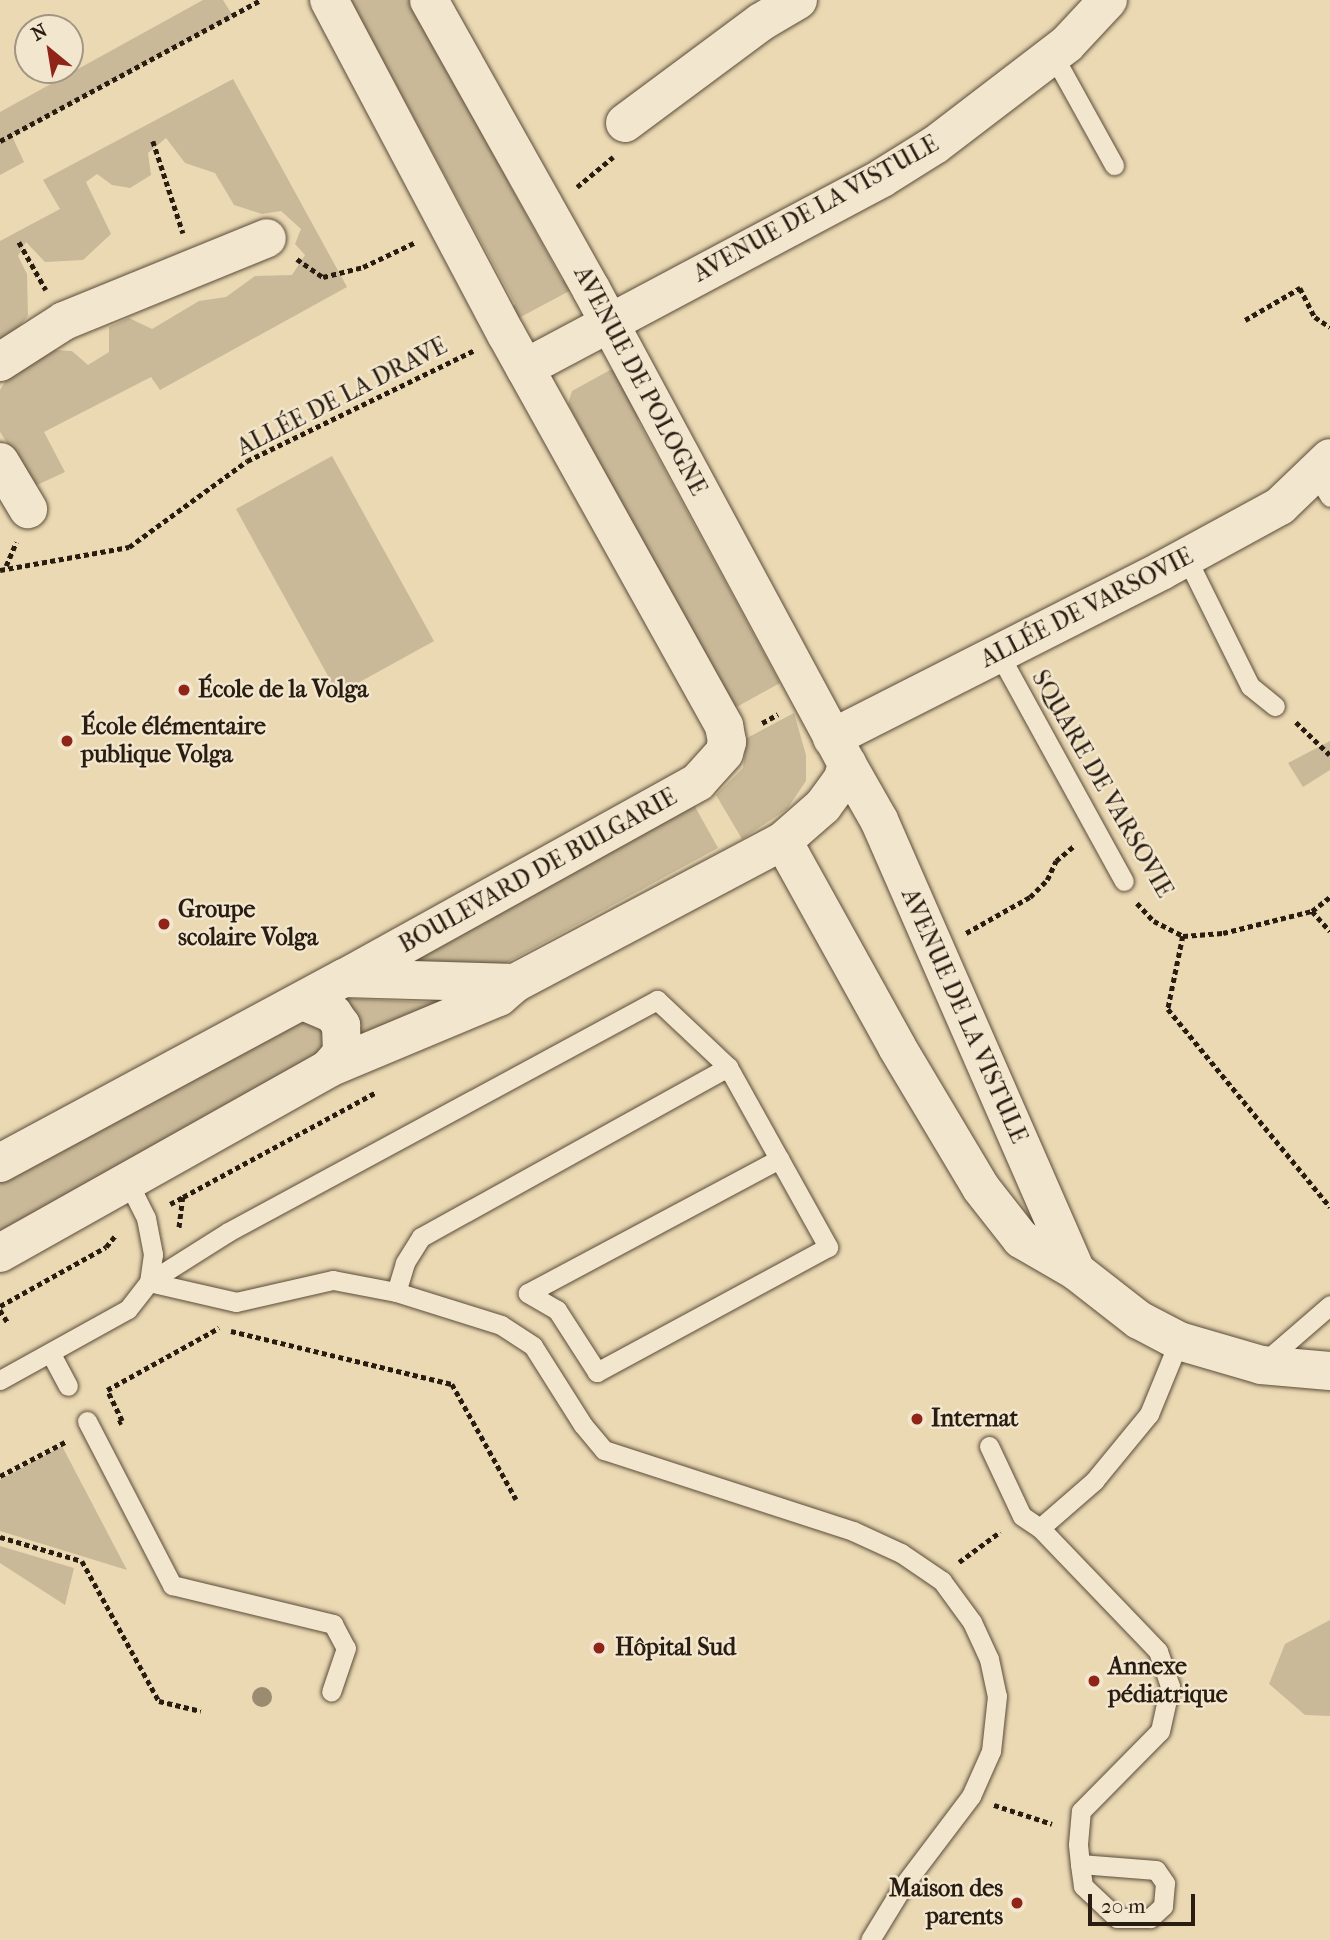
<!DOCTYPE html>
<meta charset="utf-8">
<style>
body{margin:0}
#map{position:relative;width:1330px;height:1940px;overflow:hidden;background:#ebd9b3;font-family:"IM FELL French Canon",serif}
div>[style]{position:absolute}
.green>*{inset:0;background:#cab998}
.path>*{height:4.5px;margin-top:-2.25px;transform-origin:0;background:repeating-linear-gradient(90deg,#291d12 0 5px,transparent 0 8.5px)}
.roads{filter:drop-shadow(0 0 2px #5a4c3a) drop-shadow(0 0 2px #5a4c3a)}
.lane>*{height:19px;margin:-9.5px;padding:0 9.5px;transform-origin:9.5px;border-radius:9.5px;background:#f2e6ce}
.street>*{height:38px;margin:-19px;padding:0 19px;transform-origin:19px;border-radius:19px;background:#f2e6ce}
.secondary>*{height:38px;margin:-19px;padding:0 19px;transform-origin:19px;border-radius:19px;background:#f2e6ce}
.trees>*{width:20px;height:20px;margin:-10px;border-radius:50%;background:#9b8b70}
.dots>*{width:19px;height:19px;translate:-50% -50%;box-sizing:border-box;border:4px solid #f2e6ce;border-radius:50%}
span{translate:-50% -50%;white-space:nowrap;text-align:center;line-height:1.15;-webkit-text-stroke:5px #f2e6ce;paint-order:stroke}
.street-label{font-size:24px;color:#291d12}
.poi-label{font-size:24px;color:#291d12;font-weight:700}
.left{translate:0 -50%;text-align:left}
.right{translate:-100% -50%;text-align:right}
.north{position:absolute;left:14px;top:14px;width:70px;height:70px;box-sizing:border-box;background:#f2e6ce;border:2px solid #a29683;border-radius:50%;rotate:330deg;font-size:19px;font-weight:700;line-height:28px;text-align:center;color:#291d12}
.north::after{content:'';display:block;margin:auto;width:24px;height:32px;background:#8f2418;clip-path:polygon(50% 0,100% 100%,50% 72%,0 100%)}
.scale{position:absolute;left:1088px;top:1894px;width:107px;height:32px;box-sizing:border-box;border:4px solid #291d12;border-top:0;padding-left:9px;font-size:21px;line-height:24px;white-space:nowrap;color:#291d12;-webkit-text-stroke:5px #f2e6ce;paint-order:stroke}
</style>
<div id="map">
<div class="green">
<i style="clip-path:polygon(203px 0,223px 0,233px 16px,12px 136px,24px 162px,0 175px,0 112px)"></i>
<i style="clip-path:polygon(350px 0,409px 0,562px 280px,569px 278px,575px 288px,515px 320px,509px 310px,515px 304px)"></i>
<i style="clip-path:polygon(233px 79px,347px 287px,160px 390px,151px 377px,44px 432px,65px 472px,35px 486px,0 432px,0 390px,6px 380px,54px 350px,72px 351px,88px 365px,109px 352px,109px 327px,129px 318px,152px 329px,199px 301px,226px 297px,255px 276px,292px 275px,305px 255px,295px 244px,301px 229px,281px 211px,262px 214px,234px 205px,215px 173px,185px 163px,166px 138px,148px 153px,151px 175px,130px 188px,112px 185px,97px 174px,86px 182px,111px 234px,83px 260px,45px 262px,26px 242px,18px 256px,27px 274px,28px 316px,11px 336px,0 340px,0 241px,60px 209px,43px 180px)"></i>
<i style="clip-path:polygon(610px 370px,616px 370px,641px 410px,638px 421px,780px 683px,733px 709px,568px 404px,572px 391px)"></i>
<i style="clip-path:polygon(332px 456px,434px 641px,338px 694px,236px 509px)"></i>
<i style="clip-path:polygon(794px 713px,806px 755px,806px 781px,787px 809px,742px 839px,716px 795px,743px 768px,747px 738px)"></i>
<i style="clip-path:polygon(1330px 741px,1330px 770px,1303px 787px,1288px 763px)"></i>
<i style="clip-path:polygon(693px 803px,718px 848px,482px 976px,398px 964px)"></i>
<i style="clip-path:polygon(335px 998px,446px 1003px,354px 1043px)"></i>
<i style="clip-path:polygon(314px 1017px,331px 1049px,0 1239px,0 1180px,286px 1024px)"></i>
<i style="clip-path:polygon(62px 1446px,127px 1570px,0 1531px,0 1480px)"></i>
<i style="clip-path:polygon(0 1546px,74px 1568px,65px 1605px,0 1563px)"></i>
<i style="clip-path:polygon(1330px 1620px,1330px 1716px,1305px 1715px,1269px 1684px,1285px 1644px)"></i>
</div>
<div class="path">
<i style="left:0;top:141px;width:297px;rotate:-28.4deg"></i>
<i style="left:153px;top:141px;width:97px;rotate:71.9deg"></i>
<i style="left:577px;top:187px;width:47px;rotate:-39.8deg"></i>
<i style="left:19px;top:242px;width:55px;rotate:60.6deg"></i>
<i style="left:297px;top:259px;width:32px;rotate:35deg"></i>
<i style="left:323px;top:277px;width:41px;rotate:-14deg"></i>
<i style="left:363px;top:267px;width:59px;rotate:-25.3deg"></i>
<i style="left:1245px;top:320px;width:64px;rotate:-30.2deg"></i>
<i style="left:1300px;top:288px;width:33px;rotate:63deg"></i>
<i style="left:1315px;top:317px;width:18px;rotate:34deg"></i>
<i style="left:6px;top:566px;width:26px;rotate:-67deg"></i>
<i style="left:0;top:570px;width:131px;rotate:-10.1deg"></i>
<i style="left:129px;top:547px;width:146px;rotate:-36.1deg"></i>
<i style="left:247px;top:461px;width:254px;rotate:-26deg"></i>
<i style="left:1296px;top:722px;width:47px;rotate:44.1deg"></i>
<i style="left:762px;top:723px;width:18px;rotate:-29deg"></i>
<i style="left:1137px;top:903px;width:25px;rotate:47deg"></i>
<i style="left:1154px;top:921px;width:33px;rotate:27deg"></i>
<i style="left:1183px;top:936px;width:40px;rotate:-4.3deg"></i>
<i style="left:1223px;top:933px;width:92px;rotate:-13.9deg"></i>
<i style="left:1312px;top:911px;width:23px;rotate:-38deg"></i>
<i style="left:1312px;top:911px;width:27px;rotate:48deg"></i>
<i style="left:966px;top:933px;width:73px;rotate:-29.4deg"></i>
<i style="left:1030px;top:897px;width:24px;rotate:-45deg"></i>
<i style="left:1047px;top:880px;width:21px;rotate:-65deg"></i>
<i style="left:1056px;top:861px;width:23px;rotate:-40deg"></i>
<i style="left:1183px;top:936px;width:75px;rotate:101.6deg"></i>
<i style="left:1168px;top:1009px;width:256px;rotate:50.7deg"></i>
<i style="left:183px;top:1197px;width:220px;rotate:-28.5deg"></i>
<i style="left:170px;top:1204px;width:15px;rotate:-28deg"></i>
<i style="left:183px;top:1197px;width:33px;rotate:97deg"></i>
<i style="left:0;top:1306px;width:121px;rotate:-29.1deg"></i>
<i style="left:106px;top:1247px;width:14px;rotate:-51deg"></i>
<i style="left:0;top:1310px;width:15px;rotate:58deg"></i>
<i style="left:231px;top:1331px;width:227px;rotate:13.5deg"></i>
<i style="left:452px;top:1384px;width:132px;rotate:60.9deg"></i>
<i style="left:118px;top:1423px;width:4px;rotate:-27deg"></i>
<i style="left:122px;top:1421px;width:34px;rotate:-116deg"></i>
<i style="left:107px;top:1390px;width:128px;rotate:-29deg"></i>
<i style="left:0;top:1476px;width:76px;rotate:-27.6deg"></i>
<i style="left:0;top:1537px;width:85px;rotate:16.3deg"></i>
<i style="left:82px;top:1561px;width:160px;rotate:61.2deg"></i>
<i style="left:159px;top:1701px;width:43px;rotate:13.4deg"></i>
<i style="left:959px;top:1562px;width:51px;rotate:-36.2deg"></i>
<i style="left:994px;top:1805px;width:61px;rotate:18.1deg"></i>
</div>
<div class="roads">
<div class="lane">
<i style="left:1053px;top:55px;width:126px;rotate:61deg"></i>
<i style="left:1315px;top:472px;width:29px;rotate:59deg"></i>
<i style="left:1186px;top:557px;width:144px;rotate:63.6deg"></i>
<i style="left:1250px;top:686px;width:32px;rotate:39deg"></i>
<i style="left:999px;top:654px;width:259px;rotate:61.2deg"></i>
<i style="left:728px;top:1067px;width:206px;rotate:60.9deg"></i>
<i style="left:828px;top:1247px;width:263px;rotate:151.6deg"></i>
<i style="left:597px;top:1372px;width:74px;rotate:-122.8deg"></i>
<i style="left:557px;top:1310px;width:34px;rotate:-150deg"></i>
<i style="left:528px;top:1293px;width:285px;rotate:-28.1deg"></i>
<i style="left:128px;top:1182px;width:40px;rotate:63.4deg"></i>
<i style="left:146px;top:1218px;width:37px;rotate:79deg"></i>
<i style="left:153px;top:1254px;width:28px;rotate:98deg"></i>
<i style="left:149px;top:1282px;width:89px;rotate:12.9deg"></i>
<i style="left:236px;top:1302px;width:99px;rotate:-12.8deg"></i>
<i style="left:333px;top:1280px;width:64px;rotate:10.8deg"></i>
<i style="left:396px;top:1292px;width:110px;rotate:17.4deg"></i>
<i style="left:501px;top:1325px;width:38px;rotate:33deg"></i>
<i style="left:533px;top:1346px;width:93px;rotate:57.7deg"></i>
<i style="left:583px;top:1425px;width:33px;rotate:50deg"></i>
<i style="left:604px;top:1450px;width:262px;rotate:18deg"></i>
<i style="left:853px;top:1531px;width:53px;rotate:24.6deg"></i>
<i style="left:901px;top:1553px;width:50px;rotate:34.3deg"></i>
<i style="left:942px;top:1581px;width:51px;rotate:53.8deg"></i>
<i style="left:972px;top:1622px;width:41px;rotate:65.3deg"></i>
<i style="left:989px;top:1659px;width:38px;rotate:78deg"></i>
<i style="left:997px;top:1696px;width:55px;rotate:96.2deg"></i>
<i style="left:991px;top:1751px;width:49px;rotate:114deg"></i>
<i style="left:971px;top:1796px;width:113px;rotate:127.1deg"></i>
<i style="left:903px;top:1886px;width:63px;rotate:121.4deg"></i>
<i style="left:51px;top:1354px;width:36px;rotate:62deg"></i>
<i style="left:1262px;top:1364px;width:90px;rotate:-40.9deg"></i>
<i style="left:0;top:1380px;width:146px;rotate:-29deg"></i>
<i style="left:128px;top:1309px;width:34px;rotate:-52deg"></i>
<i style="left:149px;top:1282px;width:93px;rotate:-32.3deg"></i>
<i style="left:228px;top:1232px;width:488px;rotate:-28.4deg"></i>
<i style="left:657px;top:1000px;width:98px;rotate:43.3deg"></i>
<i style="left:728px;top:1067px;width:351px;rotate:151deg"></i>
<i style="left:421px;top:1237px;width:31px;rotate:122deg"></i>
<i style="left:405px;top:1263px;width:30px;rotate:107deg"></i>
<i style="left:87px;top:1421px;width:185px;rotate:62.6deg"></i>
<i style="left:172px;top:1585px;width:166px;rotate:13.6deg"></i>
<i style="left:333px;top:1624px;width:27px;rotate:62deg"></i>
<i style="left:346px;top:1648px;width:46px;rotate:108.8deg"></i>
<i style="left:989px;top:1446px;width:77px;rotate:64.8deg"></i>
<i style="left:1022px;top:1516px;width:22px;rotate:34deg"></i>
<i style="left:1080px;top:1864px;width:76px;rotate:4.5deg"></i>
<i style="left:1156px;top:1870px;width:16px;rotate:55deg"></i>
<i style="left:1165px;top:1883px;width:23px;rotate:95deg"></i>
<i style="left:1163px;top:1906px;width:18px;rotate:137deg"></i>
<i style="left:1150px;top:1918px;width:33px;rotate:180deg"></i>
<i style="left:1117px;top:1918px;width:47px;rotate:-136.7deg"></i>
<i style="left:1083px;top:1886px;width:22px;rotate:-98deg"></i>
<i style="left:1080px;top:1864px;width:20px;rotate:-96deg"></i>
<i style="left:1078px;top:1844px;width:33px;rotate:-85deg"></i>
<i style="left:1081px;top:1811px;width:112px;rotate:-45.4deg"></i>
<i style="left:1160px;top:1731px;width:46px;rotate:-77.5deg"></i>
<i style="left:1170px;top:1686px;width:37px;rotate:-109deg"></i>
<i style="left:1158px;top:1651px;width:170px;rotate:-133.8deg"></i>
<i style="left:1040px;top:1528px;width:72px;rotate:-41deg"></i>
<i style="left:1094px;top:1481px;width:87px;rotate:-50.6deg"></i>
<i style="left:1149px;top:1414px;width:79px;rotate:-67.7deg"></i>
</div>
<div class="street">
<i style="left:329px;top:0;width:378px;rotate:62.1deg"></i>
<i style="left:506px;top:334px;width:449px;rotate:60.9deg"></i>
<i style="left:724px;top:726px;width:16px;rotate:79deg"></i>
<i style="left:727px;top:742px;width:11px;rotate:105deg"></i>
<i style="left:724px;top:753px;width:39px;rotate:132deg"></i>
<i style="left:698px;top:782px;width:405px;rotate:151deg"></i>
<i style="left:625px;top:123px;width:169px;rotate:-36.6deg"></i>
<i style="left:761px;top:22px;width:43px;rotate:-30.7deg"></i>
<i style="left:0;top:362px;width:76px;rotate:-32.6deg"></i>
<i style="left:64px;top:321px;width:219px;rotate:-22.2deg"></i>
<i style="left:525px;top:368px;width:404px;rotate:-28deg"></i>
<i style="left:882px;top:178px;width:62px;rotate:-31.9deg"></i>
<i style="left:935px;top:145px;width:166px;rotate:-37.4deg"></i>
<i style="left:1067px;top:44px;width:60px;rotate:-47deg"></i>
<i style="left:0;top:462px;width:55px;rotate:59.2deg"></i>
<i style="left:832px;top:738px;width:369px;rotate:-26.9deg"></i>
<i style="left:1161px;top:571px;width:136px;rotate:-28.6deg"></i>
<i style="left:1280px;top:506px;width:69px;rotate:-43.8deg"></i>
<i style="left:847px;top:764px;width:64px;rotate:60.3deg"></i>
<i style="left:879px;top:820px;width:492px;rotate:66.4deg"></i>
<i style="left:783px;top:841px;width:235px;rotate:61deg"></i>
<i style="left:897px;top:1047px;width:164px;rotate:59.2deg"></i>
<i style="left:981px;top:1188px;width:65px;rotate:51.9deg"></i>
<i style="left:1021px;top:1239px;width:64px;rotate:30.2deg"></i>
<i style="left:1076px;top:1271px;width:80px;rotate:37.9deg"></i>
<i style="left:1139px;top:1320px;width:45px;rotate:27.7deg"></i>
<i style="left:1179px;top:1341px;width:85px;rotate:16.3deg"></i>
<i style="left:1261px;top:1365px;width:69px;rotate:5deg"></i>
<i style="left:303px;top:1001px;width:33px;rotate:23deg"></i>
<i style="left:333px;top:1014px;width:14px;rotate:54deg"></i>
<i style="left:341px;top:1025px;width:28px;rotate:88deg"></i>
<i style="left:342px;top:1053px;width:20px;rotate:131deg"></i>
</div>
<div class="secondary">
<i style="left:0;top:1163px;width:391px;rotate:-28.3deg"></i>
<i style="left:344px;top:978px;width:171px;rotate:1.7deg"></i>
<i style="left:0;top:1253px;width:377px;rotate:-29.3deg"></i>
<i style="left:329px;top:1068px;width:184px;rotate:-22.7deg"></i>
<i style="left:499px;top:997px;width:21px;rotate:-41deg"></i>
<i style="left:515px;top:983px;width:303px;rotate:-27.9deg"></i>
<i style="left:783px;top:841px;width:53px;rotate:-41.2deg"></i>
<i style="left:823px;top:806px;width:34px;rotate:-54deg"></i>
<i style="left:843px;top:778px;width:15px;rotate:-74deg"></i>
<i style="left:847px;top:764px;width:540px;rotate:-118.32deg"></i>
<i style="left:591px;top:289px;width:331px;rotate:-119.3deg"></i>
</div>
</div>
<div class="trees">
<i style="left:262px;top:1697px"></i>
</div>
<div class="dots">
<i style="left:184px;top:690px;background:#8f2418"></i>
<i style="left:67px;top:741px;background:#8f2418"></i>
<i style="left:164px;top:924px;background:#8f2418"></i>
<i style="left:917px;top:1419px;background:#8f2418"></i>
<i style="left:599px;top:1648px;background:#8f2418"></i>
<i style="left:1094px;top:1681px;background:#8f2418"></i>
<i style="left:1017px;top:1903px;background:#8f2418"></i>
</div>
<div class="street-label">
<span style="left:816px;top:209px;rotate:-29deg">AVENUE DE LA VISTULE</span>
<span style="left:640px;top:381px;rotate:62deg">AVENUE DE POLOGNE</span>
<span style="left:342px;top:397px;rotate:-27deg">ALLÉE DE LA DRAVE</span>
<span style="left:1087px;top:608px;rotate:-27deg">ALLÉE DE VARSOVIE</span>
<span style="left:1102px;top:784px;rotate:60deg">SQUARE DE VARSOVIE</span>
<span style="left:538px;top:871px;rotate:-29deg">BOULEVARD DE BULGARIE</span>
<span style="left:964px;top:1016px;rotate:66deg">AVENUE DE LA VISTULE</span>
</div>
<div class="poi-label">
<span class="left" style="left:198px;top:690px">École de la Volga</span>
<span class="left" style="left:81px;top:741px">École élémentaire<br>publique Volga</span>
<span class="left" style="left:178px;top:924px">Groupe<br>scolaire Volga</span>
<span class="left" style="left:931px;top:1419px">Internat</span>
<span class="left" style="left:615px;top:1648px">Hôpital Sud</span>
<span class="left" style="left:1108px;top:1681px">Annexe<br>pédiatrique</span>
<span class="right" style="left:1003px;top:1903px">Maison des<br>parents</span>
</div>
<div class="north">N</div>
<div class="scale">20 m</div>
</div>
